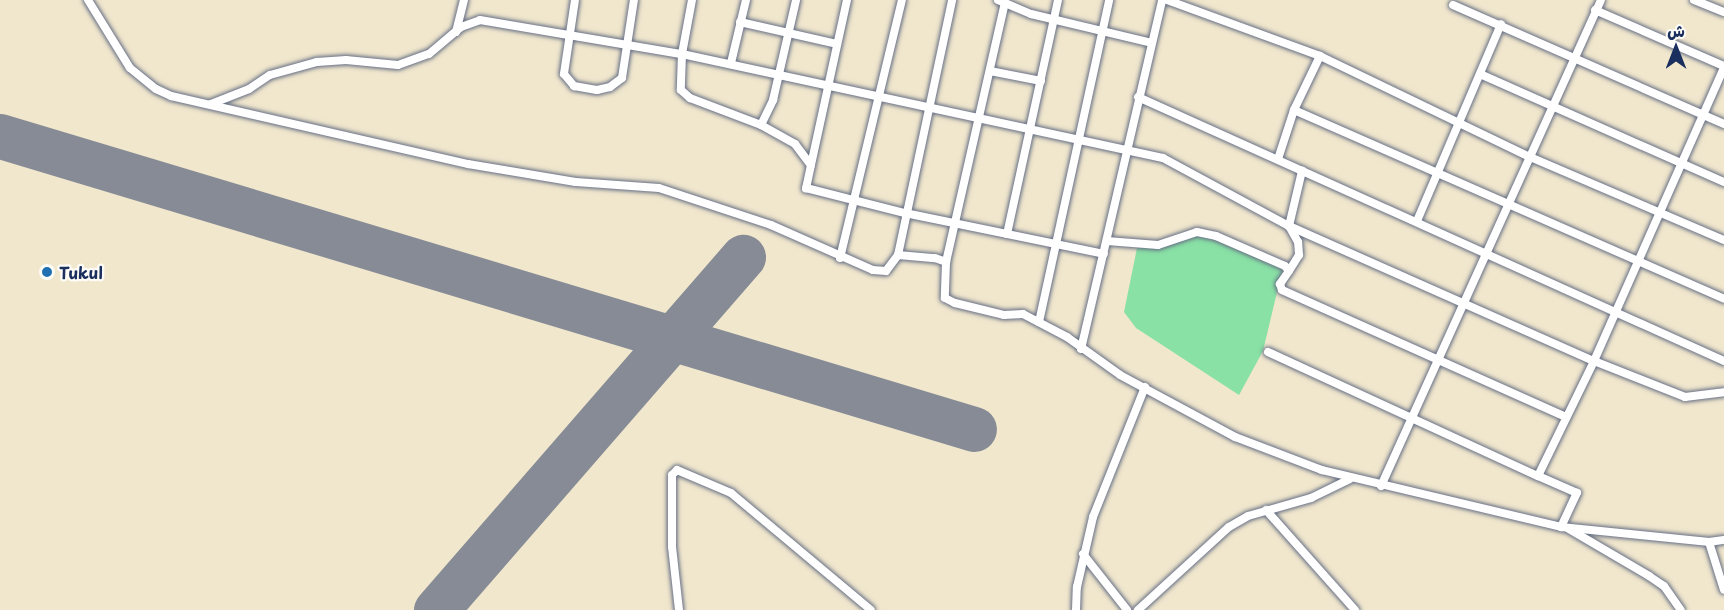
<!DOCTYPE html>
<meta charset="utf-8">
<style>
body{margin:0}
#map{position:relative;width:1724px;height:610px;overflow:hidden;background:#f1e7cd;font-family:"Playpen Sans","Playpen Sans Arabic",sans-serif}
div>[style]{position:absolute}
.green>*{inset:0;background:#89e1a5}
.runway>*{height:45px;margin:-22.5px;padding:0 22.5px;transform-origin:22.5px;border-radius:22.5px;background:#868b96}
.roads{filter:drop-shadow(0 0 2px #666f85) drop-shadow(0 0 2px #666f85)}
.minor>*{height:8px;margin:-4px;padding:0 4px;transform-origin:4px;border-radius:4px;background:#fff}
.dots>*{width:16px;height:16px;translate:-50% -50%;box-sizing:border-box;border:3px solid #fdfcf7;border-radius:50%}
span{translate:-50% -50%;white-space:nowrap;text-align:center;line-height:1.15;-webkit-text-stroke:4.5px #fdfcf7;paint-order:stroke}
.poi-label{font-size:16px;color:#1b2f5e;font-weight:700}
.left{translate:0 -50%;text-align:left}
.north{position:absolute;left:1646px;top:18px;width:60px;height:60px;-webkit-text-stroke:4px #fdfcf7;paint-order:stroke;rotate:0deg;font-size:16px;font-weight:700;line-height:24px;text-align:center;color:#1b2f5e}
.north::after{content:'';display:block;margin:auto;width:21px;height:27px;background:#1b2f5e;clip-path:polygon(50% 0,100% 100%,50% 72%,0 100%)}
</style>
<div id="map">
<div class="green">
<i style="clip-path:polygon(1200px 234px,1283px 267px,1263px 351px,1239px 395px,1136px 328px,1124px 312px,1137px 248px,1165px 247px)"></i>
</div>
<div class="runway">
<i style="left:0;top:136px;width:1017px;rotate:16.74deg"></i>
<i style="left:436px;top:610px;width:468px;rotate:-49deg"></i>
</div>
<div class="roads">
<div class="minor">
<i style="left:88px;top:0;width:80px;rotate:58.3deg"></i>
<i style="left:130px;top:68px;width:33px;rotate:39deg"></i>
<i style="left:156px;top:89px;width:17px;rotate:25deg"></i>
<i style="left:171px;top:96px;width:305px;rotate:12.9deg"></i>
<i style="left:468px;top:164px;width:109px;rotate:9.5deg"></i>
<i style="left:576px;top:182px;width:83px;rotate:4.1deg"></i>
<i style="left:659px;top:188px;width:118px;rotate:18.3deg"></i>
<i style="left:771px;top:225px;width:111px;rotate:23.8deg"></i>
<i style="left:873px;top:270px;width:13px;rotate:4deg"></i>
<i style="left:886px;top:271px;width:20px;rotate:-53deg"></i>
<i style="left:898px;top:255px;width:37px;rotate:5deg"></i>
<i style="left:935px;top:258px;width:12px;rotate:20deg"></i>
<i style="left:946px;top:262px;width:36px;rotate:92deg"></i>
<i style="left:945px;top:298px;width:11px;rotate:27deg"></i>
<i style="left:955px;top:303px;width:50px;rotate:13.8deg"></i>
<i style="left:1004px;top:315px;width:19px;rotate:-3deg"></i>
<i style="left:1023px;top:314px;width:50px;rotate:27.6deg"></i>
<i style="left:1067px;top:337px;width:65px;rotate:35.6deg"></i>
<i style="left:1120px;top:375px;width:131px;rotate:28.3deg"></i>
<i style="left:1235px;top:437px;width:93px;rotate:20.8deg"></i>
<i style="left:1322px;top:470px;width:246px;rotate:13.4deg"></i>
<i style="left:1561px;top:527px;width:149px;rotate:5.8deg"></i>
<i style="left:1709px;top:542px;width:15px;rotate:-8deg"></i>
<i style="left:575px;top:0;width:75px;rotate:98.5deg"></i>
<i style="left:564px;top:74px;width:16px;rotate:50deg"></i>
<i style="left:574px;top:86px;width:23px;rotate:10deg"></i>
<i style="left:597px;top:90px;width:13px;rotate:-13deg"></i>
<i style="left:610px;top:87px;width:15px;rotate:-37deg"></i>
<i style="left:622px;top:78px;width:79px;rotate:-81.3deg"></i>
<i style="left:692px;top:0;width:55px;rotate:100.5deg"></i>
<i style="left:682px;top:54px;width:36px;rotate:92deg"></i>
<i style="left:681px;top:90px;width:12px;rotate:42deg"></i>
<i style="left:690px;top:98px;width:76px;rotate:20.8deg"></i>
<i style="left:761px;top:125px;width:39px;rotate:29deg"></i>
<i style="left:795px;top:144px;width:26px;rotate:53deg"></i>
<i style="left:811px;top:165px;width:24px;rotate:102deg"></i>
<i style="left:806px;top:188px;width:102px;rotate:14.2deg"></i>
<i style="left:905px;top:213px;width:203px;rotate:11.6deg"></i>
<i style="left:998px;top:0;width:36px;rotate:23deg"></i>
<i style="left:1031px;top:14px;width:124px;rotate:13.5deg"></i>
<i style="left:1167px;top:0;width:163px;rotate:20.1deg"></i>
<i style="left:1320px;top:56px;width:233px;rotate:25.7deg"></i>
<i style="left:1530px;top:157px;width:211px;rotate:23.2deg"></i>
<i style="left:1694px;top:0;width:32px;rotate:22deg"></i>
<i style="left:1453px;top:5px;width:296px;rotate:23.7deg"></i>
<i style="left:1595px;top:10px;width:141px;rotate:23.5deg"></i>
<i style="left:740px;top:22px;width:99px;rotate:12.8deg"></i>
<i style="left:456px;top:32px;width:33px;rotate:-76deg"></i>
<i style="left:731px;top:63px;width:65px;rotate:-76.6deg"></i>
<i style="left:990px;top:71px;width:52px;rotate:11.1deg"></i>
<i style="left:1480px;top:74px;width:267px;rotate:23.9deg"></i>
<i style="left:1138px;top:97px;width:643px;rotate:24.25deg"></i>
<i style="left:211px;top:104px;width:41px;rotate:-21.5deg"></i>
<i style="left:249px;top:89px;width:25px;rotate:-34deg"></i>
<i style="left:270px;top:75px;width:49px;rotate:-15.5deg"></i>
<i style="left:317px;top:62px;width:29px;rotate:-4deg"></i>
<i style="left:346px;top:60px;width:52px;rotate:5.5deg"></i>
<i style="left:398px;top:65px;width:33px;rotate:-20deg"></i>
<i style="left:429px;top:54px;width:42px;rotate:-40.2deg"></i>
<i style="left:461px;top:27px;width:20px;rotate:-20deg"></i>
<i style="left:480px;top:20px;width:205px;rotate:9.6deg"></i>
<i style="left:682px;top:54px;width:492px;rotate:12.2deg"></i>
<i style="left:1163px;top:158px;width:143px;rotate:28.4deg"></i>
<i style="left:1289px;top:226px;width:334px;rotate:23.9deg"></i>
<i style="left:1594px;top:361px;width:98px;rotate:21.6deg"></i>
<i style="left:1685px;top:397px;width:39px;rotate:-7deg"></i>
<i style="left:1294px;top:110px;width:470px;rotate:23.7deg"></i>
<i style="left:761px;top:125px;width:28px;rotate:-64deg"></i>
<i style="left:773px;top:100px;width:103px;rotate:-77deg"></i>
<i style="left:1278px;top:159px;width:52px;rotate:-71.9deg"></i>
<i style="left:1294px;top:110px;width:60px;rotate:-64.3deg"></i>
<i style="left:811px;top:165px;width:169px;rotate:-77.7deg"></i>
<i style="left:1417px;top:221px;width:214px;rotate:-66.9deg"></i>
<i style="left:1007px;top:234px;width:239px;rotate:-77.7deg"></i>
<i style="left:1107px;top:241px;width:51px;rotate:4.5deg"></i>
<i style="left:1158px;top:245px;width:41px;rotate:-18.4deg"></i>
<i style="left:1197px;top:232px;width:19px;rotate:12deg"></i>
<i style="left:1216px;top:236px;width:75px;rotate:23.5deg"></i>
<i style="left:1285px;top:266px;width:6px;rotate:51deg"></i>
<i style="left:1289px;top:271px;width:16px;rotate:125deg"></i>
<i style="left:1280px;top:284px;width:6px;rotate:72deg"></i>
<i style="left:1282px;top:290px;width:311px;rotate:24.1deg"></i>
<i style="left:898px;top:255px;width:261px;rotate:-78deg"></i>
<i style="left:840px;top:258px;width:265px;rotate:-76.5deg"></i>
<i style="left:946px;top:262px;width:266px;rotate:-77.2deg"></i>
<i style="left:1289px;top:271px;width:19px;rotate:-58deg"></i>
<i style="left:1299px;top:255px;width:13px;rotate:-94deg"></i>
<i style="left:1298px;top:242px;width:18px;rotate:-119deg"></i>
<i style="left:1289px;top:226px;width:57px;rotate:-76.7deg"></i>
<i style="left:1039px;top:322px;width:330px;rotate:-77.7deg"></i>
<i style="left:1081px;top:349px;width:358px;rotate:-76.9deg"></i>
<i style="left:1268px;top:352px;width:297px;rotate:24.7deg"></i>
<i style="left:1381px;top:486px;width:533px;rotate:-65.64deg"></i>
<i style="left:1266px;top:510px;width:134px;rotate:48.3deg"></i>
<i style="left:1561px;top:527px;width:38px;rotate:-65deg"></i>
<i style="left:1577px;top:493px;width:43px;rotate:-156.4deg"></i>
<i style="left:1538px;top:476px;width:128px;rotate:-64deg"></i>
<i style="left:1594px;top:361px;width:321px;rotate:-66.1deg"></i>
<i style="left:1569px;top:529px;width:93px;rotate:30.4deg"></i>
<i style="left:1649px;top:576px;width:18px;rotate:34deg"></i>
<i style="left:1664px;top:586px;width:29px;rotate:55deg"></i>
<i style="left:1709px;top:542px;width:50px;rotate:72.6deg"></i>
<i style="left:1083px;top:554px;width:71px;rotate:51.8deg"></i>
<i style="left:679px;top:610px;width:63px;rotate:-96.3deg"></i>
<i style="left:672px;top:547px;width:72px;rotate:-90deg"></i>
<i style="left:672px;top:475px;width:7px;rotate:-45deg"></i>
<i style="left:677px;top:470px;width:59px;rotate:23.1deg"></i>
<i style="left:731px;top:493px;width:182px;rotate:39.9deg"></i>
<i style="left:1076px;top:610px;width:23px;rotate:-88deg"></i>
<i style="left:1077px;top:587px;width:72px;rotate:-77.1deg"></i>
<i style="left:1093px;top:517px;width:140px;rotate:-68.2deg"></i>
<i style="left:1138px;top:610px;width:123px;rotate:-42.4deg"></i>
<i style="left:1229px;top:527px;width:22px;rotate:-30deg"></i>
<i style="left:1248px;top:516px;width:66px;rotate:-15.9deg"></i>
<i style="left:1311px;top:498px;width:43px;rotate:-26deg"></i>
</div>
</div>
<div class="dots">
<i style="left:47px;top:272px;background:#1f6fb2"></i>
</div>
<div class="poi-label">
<span class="left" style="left:59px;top:272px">Tukul</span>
</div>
<div class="north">ش</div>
</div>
